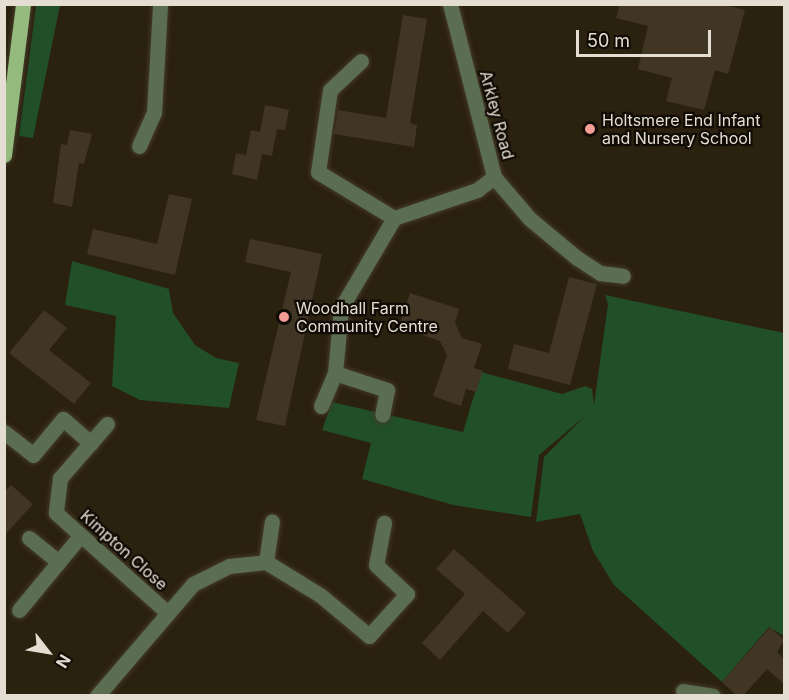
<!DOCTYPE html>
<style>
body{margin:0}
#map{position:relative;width:789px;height:700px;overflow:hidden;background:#2b210f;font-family:Inter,sans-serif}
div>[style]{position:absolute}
.green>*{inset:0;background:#214f28}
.building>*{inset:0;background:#403623}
.roads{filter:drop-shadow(0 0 2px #453b2a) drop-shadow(0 0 2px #453b2a)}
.minor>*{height:15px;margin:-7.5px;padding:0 7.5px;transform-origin:7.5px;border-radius:7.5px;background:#5b6e51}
.major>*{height:15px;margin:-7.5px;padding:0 7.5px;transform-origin:7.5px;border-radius:7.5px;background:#94bb7d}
.dots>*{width:16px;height:16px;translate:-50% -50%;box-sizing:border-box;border:3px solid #100b05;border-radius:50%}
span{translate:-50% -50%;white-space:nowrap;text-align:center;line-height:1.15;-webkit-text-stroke:4.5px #100b05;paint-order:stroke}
.street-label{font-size:16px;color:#e4ddd2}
.poi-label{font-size:16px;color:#e4ddd2}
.left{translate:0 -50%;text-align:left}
.frame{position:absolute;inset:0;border:6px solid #e4ddd2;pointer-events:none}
.north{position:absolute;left:18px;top:622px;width:60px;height:60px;-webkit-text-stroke:4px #100b05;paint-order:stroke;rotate:121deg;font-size:16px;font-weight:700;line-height:24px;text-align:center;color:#e4ddd2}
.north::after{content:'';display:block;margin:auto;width:21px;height:27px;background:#e4ddd2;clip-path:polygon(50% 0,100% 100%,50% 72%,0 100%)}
.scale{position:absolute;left:576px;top:30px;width:135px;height:27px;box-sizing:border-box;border:3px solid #e4ddd2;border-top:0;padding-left:8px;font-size:18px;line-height:21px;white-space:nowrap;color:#e4ddd2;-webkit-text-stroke:4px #100b05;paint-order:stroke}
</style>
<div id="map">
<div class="green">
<i style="clip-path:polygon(36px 5px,60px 5px,33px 138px,19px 136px)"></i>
<i style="clip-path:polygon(72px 261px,169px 289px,173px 313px,195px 345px,216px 358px,239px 363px,229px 408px,140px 400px,112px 386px,116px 316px,65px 305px)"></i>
<i style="clip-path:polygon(605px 295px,784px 333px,784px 636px,769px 627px,722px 682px,614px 585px,593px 551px,580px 514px,536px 522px,544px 457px,584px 417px,539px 455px,531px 517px,453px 505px,362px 479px,371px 443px,322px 430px,332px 402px,463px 432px,481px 372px,562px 394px,585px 386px,592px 389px,594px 405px,608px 304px)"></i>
</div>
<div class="building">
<i style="clip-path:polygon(620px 4px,722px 4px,745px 10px,728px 74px,715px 70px,704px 110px,666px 101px,672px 78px,638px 69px,648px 26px,616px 18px)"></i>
<i style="clip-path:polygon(403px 15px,427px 19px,410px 123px,417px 125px,414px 147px,334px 134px,338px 110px,386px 118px)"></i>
<i style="clip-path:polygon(265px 105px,289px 110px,285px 130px,277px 129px,272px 156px,262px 154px,257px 180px,232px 174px,236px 153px,246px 155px,251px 130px,260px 132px)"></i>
<i style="clip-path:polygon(70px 130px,92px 134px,84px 164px,79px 163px,72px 207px,53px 203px,61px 144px,67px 145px)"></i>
<i style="clip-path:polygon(169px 194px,192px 199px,175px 275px,87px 254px,93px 229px,157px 244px)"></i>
<i style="clip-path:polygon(250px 239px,322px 254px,285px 426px,256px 420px,291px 272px,245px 262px)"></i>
<i style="clip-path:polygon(569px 277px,597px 284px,570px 385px,508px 369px,514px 344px,549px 353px)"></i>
<i style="clip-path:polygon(410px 293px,459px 309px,455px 323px,462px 338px,482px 344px,474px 368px,483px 371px,476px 392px,466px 389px,461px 406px,433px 396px,447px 355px,440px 341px,399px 327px)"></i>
<i style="clip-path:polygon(44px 310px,67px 328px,49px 350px,91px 383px,74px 404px,9px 353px)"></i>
<i style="clip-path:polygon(11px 485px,33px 504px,4px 536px,4px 492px)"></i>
<i style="clip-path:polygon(454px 549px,526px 613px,508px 633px,483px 611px,440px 660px,422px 643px,465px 594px,436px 569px)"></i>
<i style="clip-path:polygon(770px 627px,784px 640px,777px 652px,784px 659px,784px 684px,767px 669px,743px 696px,737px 696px,722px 682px)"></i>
</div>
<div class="roads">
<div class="minor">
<i style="left:450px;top:4px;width:179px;rotate:75.7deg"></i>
<i style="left:494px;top:177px;width:55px;rotate:49.4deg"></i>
<i style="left:530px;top:219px;width:61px;rotate:39.7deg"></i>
<i style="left:577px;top:258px;width:27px;rotate:33deg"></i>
<i style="left:600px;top:273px;width:23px;rotate:7deg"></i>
<i style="left:361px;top:61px;width:42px;rotate:136.9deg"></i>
<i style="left:330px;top:90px;width:83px;rotate:98.3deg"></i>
<i style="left:318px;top:172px;width:89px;rotate:31.2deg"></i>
<i style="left:139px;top:146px;width:36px;rotate:-66deg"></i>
<i style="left:154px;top:113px;width:109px;rotate:-86.8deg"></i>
<i style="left:335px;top:373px;width:55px;rotate:18.1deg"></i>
<i style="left:387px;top:390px;width:25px;rotate:101deg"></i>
<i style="left:321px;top:406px;width:36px;rotate:-67deg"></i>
<i style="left:335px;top:373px;width:65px;rotate:-84.7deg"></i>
<i style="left:341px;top:308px;width:104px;rotate:-59.5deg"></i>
<i style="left:394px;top:218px;width:88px;rotate:-18.6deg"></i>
<i style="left:477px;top:190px;width:21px;rotate:-37deg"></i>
<i style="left:107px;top:424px;width:72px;rotate:131deg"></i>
<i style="left:60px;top:478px;width:35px;rotate:97deg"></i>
<i style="left:56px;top:513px;width:150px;rotate:41.8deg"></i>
<i style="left:4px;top:432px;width:37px;rotate:38deg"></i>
<i style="left:33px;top:455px;width:47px;rotate:-50.2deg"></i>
<i style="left:63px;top:419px;width:37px;rotate:41deg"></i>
<i style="left:29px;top:538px;width:38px;rotate:39deg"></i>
<i style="left:266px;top:562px;width:41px;rotate:-81.7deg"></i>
<i style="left:19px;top:610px;width:96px;rotate:-50.5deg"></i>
<i style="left:683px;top:691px;width:30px;rotate:9deg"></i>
<i style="left:97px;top:696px;width:148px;rotate:-49.4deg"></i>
<i style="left:193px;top:584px;width:40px;rotate:-26.6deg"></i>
<i style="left:229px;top:566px;width:37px;rotate:-6deg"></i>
<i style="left:266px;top:562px;width:63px;rotate:31.4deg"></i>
<i style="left:320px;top:595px;width:64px;rotate:39.9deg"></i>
<i style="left:369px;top:636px;width:57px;rotate:-47.9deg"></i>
<i style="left:407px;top:594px;width:42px;rotate:-136.9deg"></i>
<i style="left:376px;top:565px;width:43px;rotate:-79.2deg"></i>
</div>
<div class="major">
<i style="left:4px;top:155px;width:152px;rotate:-82.8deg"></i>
</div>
</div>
<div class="dots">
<i style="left:590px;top:129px;background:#f59c95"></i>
<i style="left:284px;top:317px;background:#f59c95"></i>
</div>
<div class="street-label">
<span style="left:497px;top:115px;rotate:75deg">Arkley Road</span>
<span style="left:124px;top:550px;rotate:42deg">Kimpton Close</span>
</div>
<div class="poi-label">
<span class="left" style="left:602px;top:129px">Holtsmere End Infant<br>and Nursery School</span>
<span class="left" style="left:296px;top:317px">Woodhall Farm<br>Community Centre</span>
</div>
<div class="frame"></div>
<div class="north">N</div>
<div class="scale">50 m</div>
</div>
